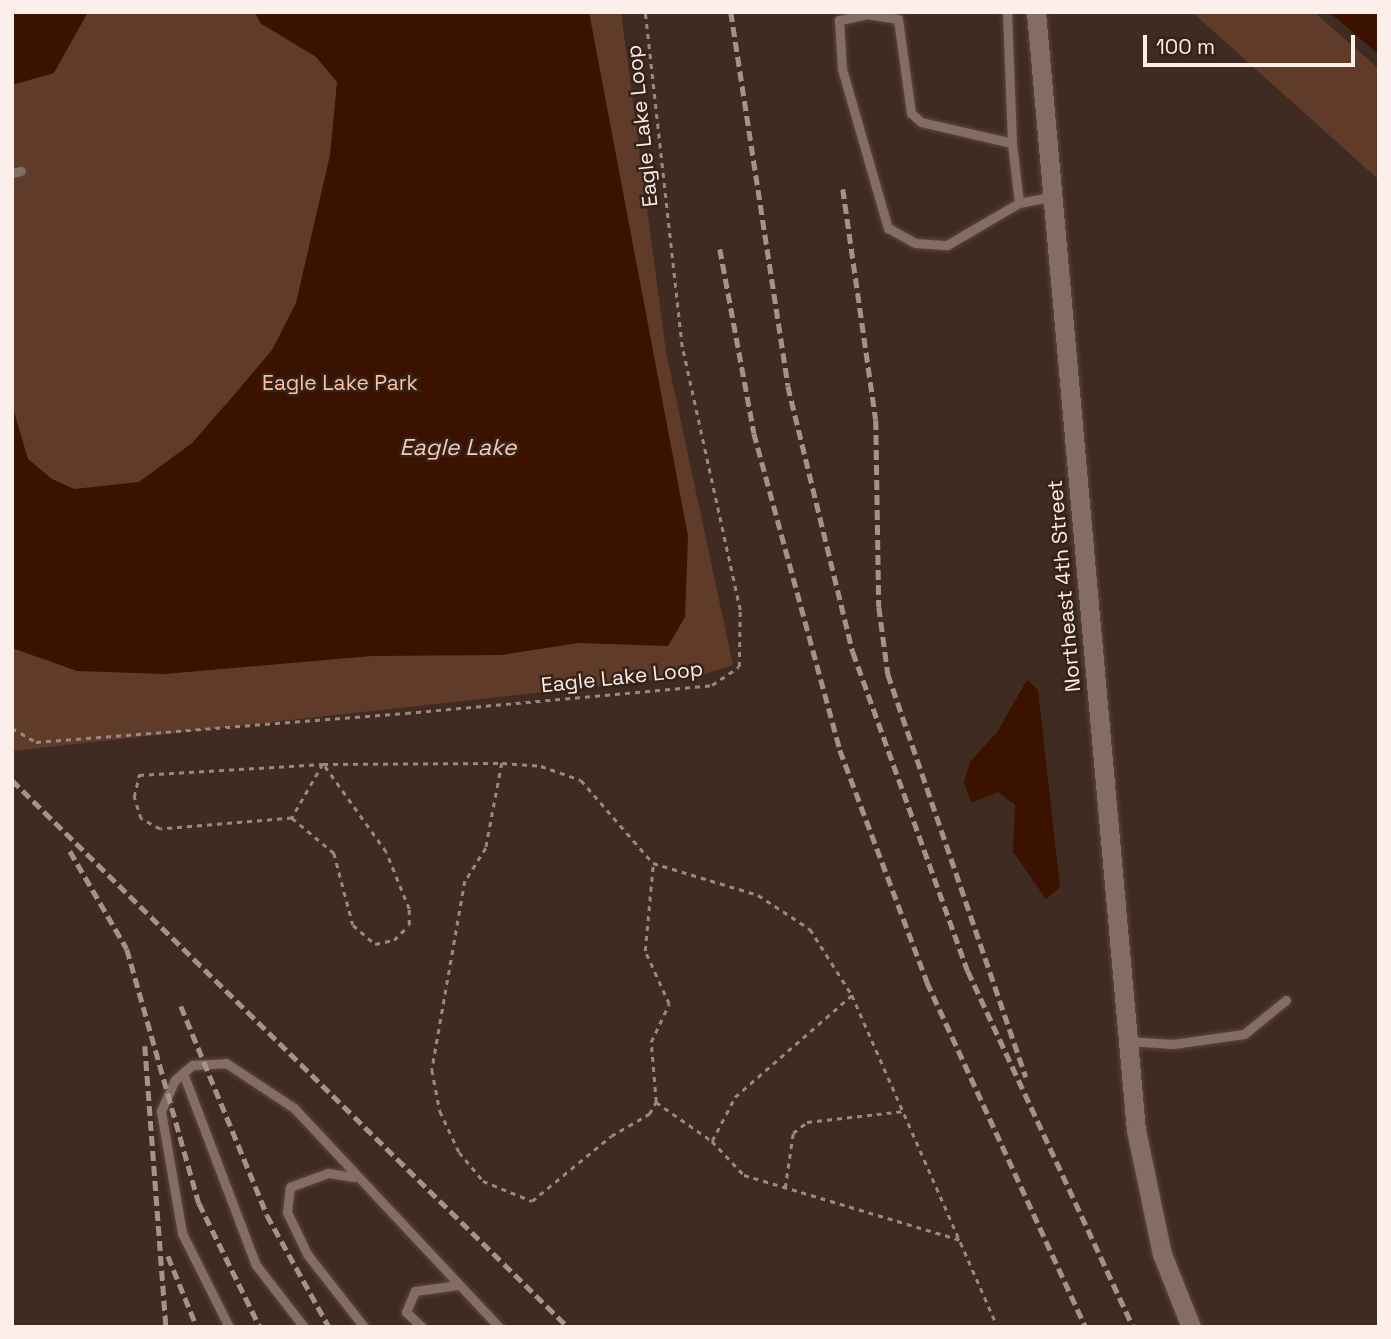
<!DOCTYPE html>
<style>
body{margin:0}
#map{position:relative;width:1391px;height:1339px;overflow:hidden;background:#402b23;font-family:"Space Grotesk",sans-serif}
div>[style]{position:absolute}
.green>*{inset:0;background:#613b2a}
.water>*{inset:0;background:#3b1200}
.path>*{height:2.5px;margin-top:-1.25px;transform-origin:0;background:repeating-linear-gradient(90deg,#9a8881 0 5px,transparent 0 10px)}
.roads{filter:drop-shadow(0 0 2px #594841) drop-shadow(0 0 2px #594841)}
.service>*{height:9px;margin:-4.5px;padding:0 4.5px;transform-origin:4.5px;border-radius:4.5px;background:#856d63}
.tertiary>*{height:19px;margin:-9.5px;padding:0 9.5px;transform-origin:9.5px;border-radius:9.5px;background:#856d63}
.rail>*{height:4.5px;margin-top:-2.25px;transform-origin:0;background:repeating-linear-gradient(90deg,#a4938c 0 10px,transparent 0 15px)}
span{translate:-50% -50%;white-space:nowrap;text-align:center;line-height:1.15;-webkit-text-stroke:5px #352219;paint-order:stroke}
.street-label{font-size:21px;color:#fceee8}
.park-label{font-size:21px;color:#febfa5}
.water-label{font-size:23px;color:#facab6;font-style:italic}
.frame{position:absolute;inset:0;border:14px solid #fceee8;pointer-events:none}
.scale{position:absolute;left:1143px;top:35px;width:212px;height:32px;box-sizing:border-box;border:4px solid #fceee8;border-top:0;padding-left:9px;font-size:21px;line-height:24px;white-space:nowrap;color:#fceee8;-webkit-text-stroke:5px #352219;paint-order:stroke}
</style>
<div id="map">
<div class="green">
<i style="clip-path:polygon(12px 12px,621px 12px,666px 352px,733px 665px,705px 674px,12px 751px)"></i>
<i style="clip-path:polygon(1192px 12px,1314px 12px,1379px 69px,1379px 180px)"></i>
</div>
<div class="water">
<i style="clip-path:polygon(12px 12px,88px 12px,54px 73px,12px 85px)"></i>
<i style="clip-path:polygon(255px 12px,589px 12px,688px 536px,685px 617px,668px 646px,578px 643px,502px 655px,372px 656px,164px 674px,77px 671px,12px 648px,12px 405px,28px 459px,52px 479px,74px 489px,139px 482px,192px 443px,234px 395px,272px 350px,296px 303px,330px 155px,337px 82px,316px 57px,260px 23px)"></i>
<i style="clip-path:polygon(1329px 12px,1379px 12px,1379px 55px)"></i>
<i style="clip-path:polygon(1027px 680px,1038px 690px,1060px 887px,1046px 899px,1013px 852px,1015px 805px,998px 792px,971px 803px,964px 782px,970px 762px,997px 732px)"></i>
</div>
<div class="path">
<i style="left:12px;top:728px;width:28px;rotate:30deg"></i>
<i style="left:36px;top:742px;width:371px;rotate:-4.5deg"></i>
<i style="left:406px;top:713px;width:307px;rotate:-5.2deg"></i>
<i style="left:712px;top:685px;width:32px;rotate:-34deg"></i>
<i style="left:739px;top:667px;width:57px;rotate:-89deg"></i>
<i style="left:740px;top:610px;width:269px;rotate:-102.4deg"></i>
<i style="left:682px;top:347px;width:337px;rotate:-96.3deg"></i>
<i style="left:502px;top:763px;width:86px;rotate:100.7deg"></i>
<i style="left:486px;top:848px;width:39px;rotate:122deg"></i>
<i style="left:465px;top:881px;width:192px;rotate:99.9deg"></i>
<i style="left:432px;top:1070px;width:42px;rotate:79deg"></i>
<i style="left:440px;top:1111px;width:45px;rotate:65.1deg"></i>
<i style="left:459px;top:1152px;width:38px;rotate:50deg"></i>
<i style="left:483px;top:1181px;width:53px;rotate:22.2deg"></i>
<i style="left:532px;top:1201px;width:102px;rotate:-39.4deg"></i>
<i style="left:611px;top:1136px;width:44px;rotate:-30.1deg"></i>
<i style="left:649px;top:1114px;width:14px;rotate:-60deg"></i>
<i style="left:656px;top:1102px;width:60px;rotate:-94.8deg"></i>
<i style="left:651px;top:1042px;width:42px;rotate:-64.7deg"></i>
<i style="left:669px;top:1004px;width:58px;rotate:-114.4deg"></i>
<i style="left:645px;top:951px;width:87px;rotate:-84.7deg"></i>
<i style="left:323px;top:764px;width:62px;rotate:119.9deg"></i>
<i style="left:292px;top:818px;width:132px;rotate:175.2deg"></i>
<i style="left:160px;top:829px;width:21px;rotate:-152deg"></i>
<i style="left:141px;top:819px;width:23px;rotate:-108deg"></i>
<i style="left:134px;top:797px;width:23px;rotate:-77deg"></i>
<i style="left:139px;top:775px;width:184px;rotate:-3.4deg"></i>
<i style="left:323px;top:764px;width:179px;rotate:-0.3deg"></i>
<i style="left:502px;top:763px;width:39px;rotate:4deg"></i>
<i style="left:541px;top:766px;width:42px;rotate:19.3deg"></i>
<i style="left:581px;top:780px;width:110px;rotate:49.1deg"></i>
<i style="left:653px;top:863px;width:110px;rotate:16.9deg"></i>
<i style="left:758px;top:895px;width:62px;rotate:33.2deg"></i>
<i style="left:810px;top:929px;width:78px;rotate:57.5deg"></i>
<i style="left:852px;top:995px;width:363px;rotate:66.3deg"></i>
<i style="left:292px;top:818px;width:55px;rotate:39.8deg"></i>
<i style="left:334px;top:853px;width:74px;rotate:75.2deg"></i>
<i style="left:353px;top:925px;width:29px;rotate:41deg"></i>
<i style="left:375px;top:944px;width:19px;rotate:-12deg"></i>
<i style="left:394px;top:940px;width:21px;rotate:-45deg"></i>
<i style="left:409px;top:925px;width:16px;rotate:-90deg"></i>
<i style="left:409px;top:909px;width:61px;rotate:-112deg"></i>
<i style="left:386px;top:852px;width:108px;rotate:-125.6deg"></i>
<i style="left:656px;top:1102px;width:68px;rotate:34.9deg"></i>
<i style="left:712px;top:1141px;width:50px;rotate:-62.4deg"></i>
<i style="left:735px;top:1097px;width:155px;rotate:-41.1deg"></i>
<i style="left:712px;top:1141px;width:47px;rotate:46.7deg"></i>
<i style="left:744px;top:1175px;width:227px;rotate:16.7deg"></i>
<i style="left:785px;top:1188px;width:56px;rotate:-81.7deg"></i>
<i style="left:793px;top:1133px;width:18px;rotate:-38deg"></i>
<i style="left:807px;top:1122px;width:98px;rotate:-6.5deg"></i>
</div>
<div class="roads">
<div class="service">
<i style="left:1007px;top:12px;width:131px;rotate:87.8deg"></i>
<i style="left:12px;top:173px;width:9px;rotate:-13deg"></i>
<i style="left:1019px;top:203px;width:60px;rotate:-96.7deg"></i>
<i style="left:1012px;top:143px;width:93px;rotate:-167deg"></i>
<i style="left:921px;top:122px;width:13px;rotate:-138deg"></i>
<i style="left:911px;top:113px;width:95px;rotate:-97.9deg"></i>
<i style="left:898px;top:19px;width:30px;rotate:-171deg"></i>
<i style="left:868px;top:14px;width:30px;rotate:168deg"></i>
<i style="left:839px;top:20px;width:49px;rotate:86.5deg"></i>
<i style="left:842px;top:69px;width:166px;rotate:73.9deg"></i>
<i style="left:888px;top:228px;width:31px;rotate:29deg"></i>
<i style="left:915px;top:243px;width:32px;rotate:4deg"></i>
<i style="left:947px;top:245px;width:83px;rotate:-30.3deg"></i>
<i style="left:1019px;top:203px;width:33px;rotate:-11deg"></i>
<i style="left:1128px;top:1041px;width:45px;rotate:3.8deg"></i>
<i style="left:1173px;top:1044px;width:72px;rotate:-8deg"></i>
<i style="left:1244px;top:1034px;width:54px;rotate:-39deg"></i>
<i style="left:183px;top:1073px;width:205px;rotate:69.2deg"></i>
<i style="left:256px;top:1265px;width:78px;rotate:52.3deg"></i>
<i style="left:354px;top:1177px;width:26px;rotate:-171deg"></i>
<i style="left:328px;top:1173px;width:40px;rotate:159.8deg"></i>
<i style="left:290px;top:1187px;width:25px;rotate:97deg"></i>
<i style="left:287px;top:1212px;width:47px;rotate:64.5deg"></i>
<i style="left:307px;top:1254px;width:93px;rotate:52deg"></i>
<i style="left:229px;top:1327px;width:105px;rotate:-116.6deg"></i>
<i style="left:182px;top:1233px;width:124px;rotate:-99.8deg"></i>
<i style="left:161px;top:1111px;width:34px;rotate:-66deg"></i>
<i style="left:175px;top:1080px;width:23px;rotate:-41deg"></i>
<i style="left:192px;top:1065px;width:34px;rotate:-3deg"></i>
<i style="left:226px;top:1063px;width:82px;rotate:33.5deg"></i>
<i style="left:294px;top:1108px;width:300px;rotate:46.9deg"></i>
<i style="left:422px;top:1327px;width:22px;rotate:-137deg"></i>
<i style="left:406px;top:1312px;width:23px;rotate:-67deg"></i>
<i style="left:415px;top:1291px;width:43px;rotate:-7.9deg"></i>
</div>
<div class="tertiary">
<i style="left:1036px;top:12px;width:1122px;rotate:84.89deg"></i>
<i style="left:1136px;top:1130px;width:127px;rotate:78.2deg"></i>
<i style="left:1162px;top:1254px;width:79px;rotate:68.3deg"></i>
</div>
</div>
<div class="rail">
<i style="left:731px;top:12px;width:378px;rotate:81.3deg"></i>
<i style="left:788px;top:386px;width:274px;rotate:76.3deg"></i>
<i style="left:853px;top:652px;width:339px;rotate:70.2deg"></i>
<i style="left:968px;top:971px;width:392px;rotate:65.1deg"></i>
<i style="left:843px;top:189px;width:233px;rotate:81.9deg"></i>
<i style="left:876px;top:420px;width:187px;rotate:89.1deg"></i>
<i style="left:879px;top:607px;width:68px;rotate:82.3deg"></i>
<i style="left:888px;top:674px;width:426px;rotate:71.1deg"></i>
<i style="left:720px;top:249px;width:187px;rotate:79.5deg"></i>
<i style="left:754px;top:433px;width:328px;rotate:74.8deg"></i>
<i style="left:840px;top:750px;width:248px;rotate:69.4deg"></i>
<i style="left:927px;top:982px;width:380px;rotate:65.3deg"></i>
<i style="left:12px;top:780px;width:780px;rotate:44.53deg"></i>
<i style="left:70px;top:851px;width:113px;rotate:59.8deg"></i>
<i style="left:127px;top:949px;width:264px;rotate:74.2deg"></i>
<i style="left:199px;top:1203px;width:138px;rotate:63.8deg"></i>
<i style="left:181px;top:1006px;width:226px;rotate:67.6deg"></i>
<i style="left:267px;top:1215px;width:128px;rotate:61deg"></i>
<i style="left:145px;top:1046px;width:282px;rotate:85.7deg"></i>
<i style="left:168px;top:1256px;width:77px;rotate:67.8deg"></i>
</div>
<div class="street-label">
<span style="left:642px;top:126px;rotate:-96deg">Eagle Lake Loop</span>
<span style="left:1064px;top:586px;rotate:-95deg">Northeast 4th Street</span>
<span style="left:622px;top:677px;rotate:-6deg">Eagle Lake Loop</span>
</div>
<div class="park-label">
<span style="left:340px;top:383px">Eagle Lake Park</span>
</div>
<div class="water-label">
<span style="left:458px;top:447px">Eagle Lake</span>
</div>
<div class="frame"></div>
<div class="scale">100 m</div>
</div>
